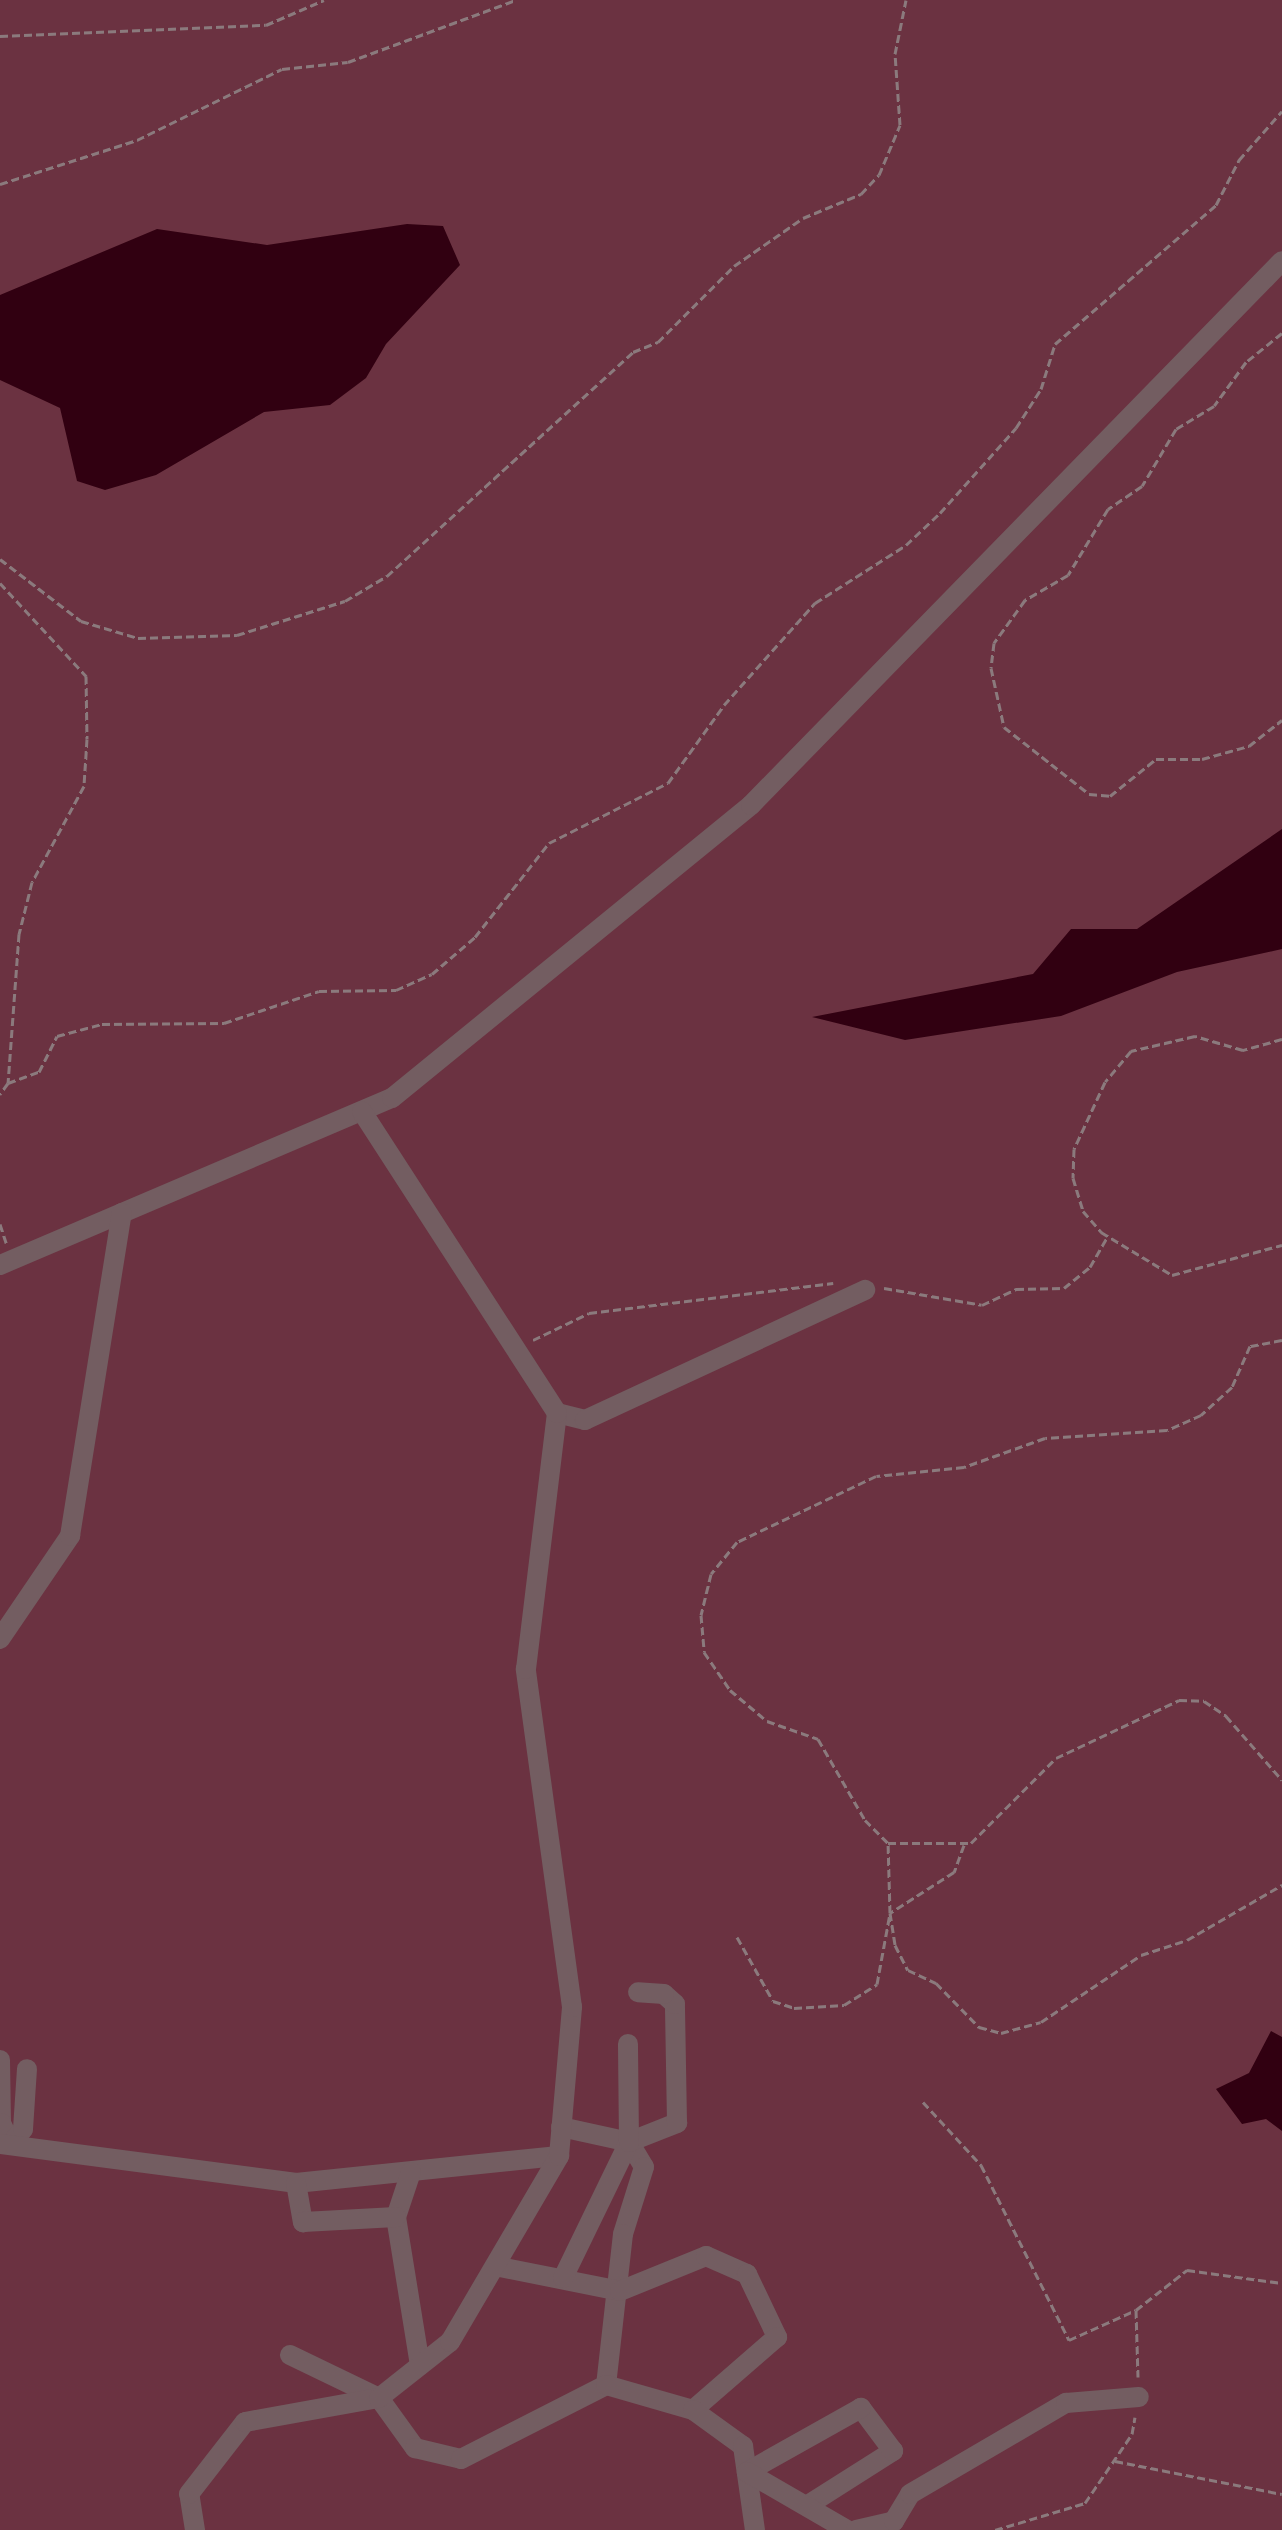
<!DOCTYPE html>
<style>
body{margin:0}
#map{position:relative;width:1282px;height:2530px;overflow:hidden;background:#342125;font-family:Figtree,sans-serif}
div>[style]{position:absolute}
.green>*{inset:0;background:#6b3241}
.water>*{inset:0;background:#310011}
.path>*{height:3px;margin-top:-1.5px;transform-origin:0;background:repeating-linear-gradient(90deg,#8b7a7d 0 8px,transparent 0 12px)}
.minor>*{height:20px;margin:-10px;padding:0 10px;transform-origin:10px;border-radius:10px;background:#735d61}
span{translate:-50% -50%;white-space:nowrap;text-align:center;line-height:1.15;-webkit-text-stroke:7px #29171b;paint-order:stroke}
</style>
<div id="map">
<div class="green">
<i style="clip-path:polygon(0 0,1282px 0,1282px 2530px,0 2530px)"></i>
</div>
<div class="water">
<i style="clip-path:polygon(407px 224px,443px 226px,460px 265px,386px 344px,366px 378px,330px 405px,264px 412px,156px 475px,105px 490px,77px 481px,60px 408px,0 380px,0 295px,157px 229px,267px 245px)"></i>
<i style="clip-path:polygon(1282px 829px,1282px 949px,1177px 972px,1061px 1016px,905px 1040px,812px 1017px,1033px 974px,1071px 929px,1137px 929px)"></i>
<i style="clip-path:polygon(1271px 2031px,1282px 2037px,1282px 2131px,1266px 2119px,1242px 2124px,1216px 2089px,1249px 2073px)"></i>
</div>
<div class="path">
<i style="left:0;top:36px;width:266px;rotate:-2.4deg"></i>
<i style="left:266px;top:25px;width:63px;rotate:-23.3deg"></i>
<i style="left:0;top:184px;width:144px;rotate:-17.8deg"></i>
<i style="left:137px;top:140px;width:161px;rotate:-26.1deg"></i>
<i style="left:282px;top:69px;width:66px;rotate:-6.1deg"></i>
<i style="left:348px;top:62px;width:179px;rotate:-20.3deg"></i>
<i style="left:1282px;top:333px;width:46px;rotate:141.1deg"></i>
<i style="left:1246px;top:362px;width:54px;rotate:126deg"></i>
<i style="left:1214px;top:406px;width:44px;rotate:148.8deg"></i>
<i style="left:1176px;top:429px;width:66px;rotate:120.8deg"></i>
<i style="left:1142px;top:486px;width:41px;rotate:145.9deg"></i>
<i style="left:1108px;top:509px;width:77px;rotate:121.2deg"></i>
<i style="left:1068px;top:575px;width:50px;rotate:149.8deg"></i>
<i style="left:1025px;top:600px;width:53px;rotate:125.8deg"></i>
<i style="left:994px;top:643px;width:25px;rotate:97deg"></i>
<i style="left:991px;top:668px;width:60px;rotate:77.6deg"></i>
<i style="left:1004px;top:727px;width:108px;rotate:38.2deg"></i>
<i style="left:1089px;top:794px;width:21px;rotate:5deg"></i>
<i style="left:1110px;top:796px;width:59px;rotate:-38.8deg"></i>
<i style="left:1156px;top:759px;width:46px"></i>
<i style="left:1202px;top:759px;width:49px;rotate:-15.5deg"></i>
<i style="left:1249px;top:746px;width:42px;rotate:-38.2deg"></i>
<i style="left:0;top:559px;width:102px;rotate:37.4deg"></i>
<i style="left:81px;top:621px;width:59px;rotate:16.6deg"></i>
<i style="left:138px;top:638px;width:99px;rotate:-1.7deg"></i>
<i style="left:237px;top:635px;width:113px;rotate:-17.5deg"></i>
<i style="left:345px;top:601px;width:49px;rotate:-30.8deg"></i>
<i style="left:387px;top:576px;width:333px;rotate:-42.3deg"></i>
<i style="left:633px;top:352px;width:27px;rotate:-22deg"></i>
<i style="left:658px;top:342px;width:107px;rotate:-45deg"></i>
<i style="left:734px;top:266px;width:84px;rotate:-34.8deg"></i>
<i style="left:803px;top:218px;width:63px;rotate:-22.5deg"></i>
<i style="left:861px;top:194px;width:26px;rotate:-47deg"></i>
<i style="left:879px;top:175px;width:54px;rotate:-67.2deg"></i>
<i style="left:900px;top:125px;width:71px;rotate:-94deg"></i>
<i style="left:895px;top:54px;width:55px;rotate:-78.5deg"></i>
<i style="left:0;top:583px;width:127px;rotate:47.2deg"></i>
<i style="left:86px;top:676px;width:63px;rotate:89.1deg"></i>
<i style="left:87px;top:739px;width:47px;rotate:93.7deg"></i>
<i style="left:84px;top:786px;width:109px;rotate:118.4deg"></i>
<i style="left:32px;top:882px;width:54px;rotate:104deg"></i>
<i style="left:19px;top:934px;width:149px;rotate:94.2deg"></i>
<i style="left:8px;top:1083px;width:14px;rotate:126deg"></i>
<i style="left:1282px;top:1039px;width:41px;rotate:164.2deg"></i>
<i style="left:1243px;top:1050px;width:50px;rotate:-163.7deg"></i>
<i style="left:1195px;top:1036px;width:66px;rotate:166.8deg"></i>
<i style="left:1131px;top:1051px;width:40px;rotate:130deg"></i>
<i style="left:1105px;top:1082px;width:74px;rotate:114.8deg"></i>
<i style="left:1074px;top:1149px;width:29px;rotate:92deg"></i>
<i style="left:1073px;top:1178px;width:34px;rotate:73deg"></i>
<i style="left:1083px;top:1211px;width:28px;rotate:49deg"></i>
<i style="left:1101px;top:1232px;width:83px;rotate:31.2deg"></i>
<i style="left:1172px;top:1275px;width:114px;rotate:-15.3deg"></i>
<i style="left:8px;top:1083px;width:33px;rotate:-20deg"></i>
<i style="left:39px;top:1072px;width:40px;rotate:-63.4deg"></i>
<i style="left:57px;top:1036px;width:47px;rotate:-14.9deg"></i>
<i style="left:102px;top:1024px;width:122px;rotate:-0.5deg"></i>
<i style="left:224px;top:1023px;width:100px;rotate:-18.6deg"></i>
<i style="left:319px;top:991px;width:77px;rotate:-0.7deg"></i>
<i style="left:396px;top:990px;width:39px;rotate:-24deg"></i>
<i style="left:432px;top:974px;width:57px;rotate:-40.7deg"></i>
<i style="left:475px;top:937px;width:120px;rotate:-51.8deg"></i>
<i style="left:549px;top:843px;width:133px;rotate:-26.8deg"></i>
<i style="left:668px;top:783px;width:96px;rotate:-54.3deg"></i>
<i style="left:724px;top:705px;width:137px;rotate:-48.3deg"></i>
<i style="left:815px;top:603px;width:108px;rotate:-32.5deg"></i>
<i style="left:906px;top:545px;width:47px;rotate:-43.3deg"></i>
<i style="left:940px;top:513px;width:114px;rotate:-48.2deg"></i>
<i style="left:1016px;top:428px;width:46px;rotate:-57.3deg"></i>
<i style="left:1041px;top:389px;width:47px;rotate:-72.7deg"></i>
<i style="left:1055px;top:344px;width:213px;rotate:-40.8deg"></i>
<i style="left:1216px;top:205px;width:51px;rotate:-62.9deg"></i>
<i style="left:1239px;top:160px;width:65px;rotate:-48.7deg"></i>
<i style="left:0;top:1224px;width:20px;rotate:72deg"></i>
<i style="left:884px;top:1288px;width:99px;rotate:9.8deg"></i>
<i style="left:982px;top:1305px;width:38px;rotate:-25deg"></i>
<i style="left:1016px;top:1289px;width:48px;rotate:-1.2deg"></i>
<i style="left:1064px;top:1288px;width:33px;rotate:-39deg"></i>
<i style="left:1090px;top:1267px;width:34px;rotate:-60deg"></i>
<i style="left:533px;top:1340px;width:62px;rotate:-25.7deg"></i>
<i style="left:589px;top:1313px;width:246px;rotate:-7deg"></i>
<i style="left:1282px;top:1340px;width:33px;rotate:169deg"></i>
<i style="left:1250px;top:1346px;width:45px;rotate:113.7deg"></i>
<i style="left:1232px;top:1387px;width:42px;rotate:137.9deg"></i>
<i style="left:1201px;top:1415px;width:37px;rotate:156deg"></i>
<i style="left:1167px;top:1430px;width:122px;rotate:176.2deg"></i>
<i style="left:1045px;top:1438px;width:86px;rotate:160.3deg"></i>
<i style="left:964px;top:1467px;width:88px;rotate:174.2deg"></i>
<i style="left:876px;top:1476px;width:154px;rotate:154.6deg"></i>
<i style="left:737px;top:1542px;width:41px;rotate:129.1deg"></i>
<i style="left:711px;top:1574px;width:42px;rotate:103.7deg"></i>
<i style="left:701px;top:1615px;width:37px;rotate:85deg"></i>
<i style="left:704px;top:1652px;width:46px;rotate:55.6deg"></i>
<i style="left:730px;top:1690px;width:48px;rotate:40deg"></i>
<i style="left:767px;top:1721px;width:54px;rotate:19.4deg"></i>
<i style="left:818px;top:1739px;width:94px;rotate:59.9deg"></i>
<i style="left:865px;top:1820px;width:33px;rotate:45deg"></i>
<i style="left:888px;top:1843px;width:83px"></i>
<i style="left:971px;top:1843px;width:120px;rotate:-45deg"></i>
<i style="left:1056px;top:1758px;width:136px;rotate:-25.2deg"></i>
<i style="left:1179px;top:1700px;width:25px;rotate:2deg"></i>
<i style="left:1204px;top:1701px;width:27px;rotate:34deg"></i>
<i style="left:1226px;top:1716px;width:85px;rotate:48.8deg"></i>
<i style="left:964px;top:1845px;width:29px;rotate:110deg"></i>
<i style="left:954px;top:1872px;width:76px;rotate:147.4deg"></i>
<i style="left:890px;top:1913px;width:32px;rotate:81deg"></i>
<i style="left:895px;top:1945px;width:28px;rotate:63deg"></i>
<i style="left:908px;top:1970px;width:31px;rotate:25deg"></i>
<i style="left:936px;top:1983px;width:62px;rotate:45.7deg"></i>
<i style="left:979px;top:2027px;width:23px;rotate:15deg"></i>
<i style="left:1001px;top:2033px;width:41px;rotate:-15.4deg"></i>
<i style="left:1041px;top:2022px;width:120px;rotate:-33.8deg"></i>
<i style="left:1141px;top:1955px;width:48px;rotate:-18.1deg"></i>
<i style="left:1187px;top:1940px;width:110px;rotate:-30.1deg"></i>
<i style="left:737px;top:1937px;width:73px;rotate:60.6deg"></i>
<i style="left:773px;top:2001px;width:22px;rotate:18deg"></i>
<i style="left:794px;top:2008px;width:50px;rotate:-3.4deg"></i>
<i style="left:844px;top:2005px;width:39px;rotate:-32deg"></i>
<i style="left:877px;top:1984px;width:72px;rotate:-79.6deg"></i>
<i style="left:890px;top:1913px;width:70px;rotate:-91.6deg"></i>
<i style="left:923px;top:2102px;width:86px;rotate:47.4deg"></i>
<i style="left:981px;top:2165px;width:196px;rotate:63.3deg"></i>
<i style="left:1069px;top:2340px;width:73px;rotate:-24.1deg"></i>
<i style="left:1136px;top:2310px;width:65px;rotate:-38.1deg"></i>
<i style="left:1187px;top:2270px;width:96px;rotate:7.8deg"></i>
<i style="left:1136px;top:2310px;width:67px;rotate:88.3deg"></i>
<i style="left:1115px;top:2461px;width:170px;rotate:11.2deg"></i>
<i style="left:995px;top:2530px;width:94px;rotate:-16.7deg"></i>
<i style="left:1085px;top:2503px;width:83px;rotate:-55.7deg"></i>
<i style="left:1132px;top:2434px;width:17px;rotate:-80deg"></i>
</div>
<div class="minor">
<i style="left:0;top:1265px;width:426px;rotate:-23.1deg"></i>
<i style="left:392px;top:1098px;width:463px;rotate:-39.2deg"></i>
<i style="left:751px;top:805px;width:760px;rotate:-45.69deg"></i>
<i style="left:557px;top:1413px;width:29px;rotate:14deg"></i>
<i style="left:585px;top:1420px;width:309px;rotate:-24.9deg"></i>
<i style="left:0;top:1639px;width:125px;rotate:-55.8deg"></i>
<i style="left:70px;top:1536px;width:327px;rotate:-80.9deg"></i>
<i style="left:0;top:2060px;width:63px;rotate:89.1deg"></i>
<i style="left:1px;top:2123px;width:23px;rotate:65deg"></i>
<i style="left:11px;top:2144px;width:19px;rotate:-51deg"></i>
<i style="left:23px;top:2129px;width:60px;rotate:-86.2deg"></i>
<i style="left:561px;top:2127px;width:70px;rotate:12.4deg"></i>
<i style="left:629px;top:2142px;width:29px;rotate:59deg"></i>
<i style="left:644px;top:2167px;width:70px;rotate:107.4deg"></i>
<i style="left:623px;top:2234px;width:152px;rotate:96.4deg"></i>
<i style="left:629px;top:2142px;width:52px;rotate:-21.6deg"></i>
<i style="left:677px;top:2123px;width:119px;rotate:-91deg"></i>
<i style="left:675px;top:2004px;width:15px;rotate:-138deg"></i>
<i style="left:664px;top:1994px;width:26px;rotate:-176deg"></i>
<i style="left:0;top:2144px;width:299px;rotate:7.5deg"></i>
<i style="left:296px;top:2183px;width:264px;rotate:-5.9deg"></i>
<i style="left:411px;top:2172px;width:47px;rotate:108.4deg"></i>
<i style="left:396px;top:2217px;width:150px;rotate:80.8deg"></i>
<i style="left:296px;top:2183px;width:40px;rotate:80deg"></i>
<i style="left:303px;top:2222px;width:93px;rotate:-3.1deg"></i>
<i style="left:495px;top:2266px;width:127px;rotate:11.3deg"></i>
<i style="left:620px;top:2291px;width:93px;rotate:-22.1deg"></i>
<i style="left:706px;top:2256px;width:45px;rotate:23.7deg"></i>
<i style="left:747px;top:2274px;width:70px;rotate:64.5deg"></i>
<i style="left:777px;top:2337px;width:111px;rotate:139deg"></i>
<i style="left:563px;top:2278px;width:151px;rotate:-64.1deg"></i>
<i style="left:629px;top:2142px;width:98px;rotate:-90.6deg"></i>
<i style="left:290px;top:2355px;width:99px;rotate:25.8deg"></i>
<i style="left:379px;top:2398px;width:62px;rotate:54.2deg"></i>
<i style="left:415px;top:2448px;width:47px;rotate:13.4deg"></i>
<i style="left:461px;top:2459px;width:163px;rotate:-27deg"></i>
<i style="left:606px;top:2385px;width:91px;rotate:16deg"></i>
<i style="left:693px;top:2410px;width:62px;rotate:35.8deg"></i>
<i style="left:743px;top:2446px;width:85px;rotate:81.9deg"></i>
<i style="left:808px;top:2505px;width:101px;rotate:-32.4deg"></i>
<i style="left:893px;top:2451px;width:54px;rotate:-126.7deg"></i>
<i style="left:861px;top:2408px;width:131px;rotate:150.7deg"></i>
<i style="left:747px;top:2472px;width:116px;rotate:30.1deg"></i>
<i style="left:195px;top:2530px;width:36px;rotate:-99deg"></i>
<i style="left:189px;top:2494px;width:91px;rotate:-52.1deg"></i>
<i style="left:245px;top:2422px;width:136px;rotate:-10.2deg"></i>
<i style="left:379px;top:2398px;width:90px;rotate:-38.3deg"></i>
<i style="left:450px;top:2342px;width:216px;rotate:-59.6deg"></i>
<i style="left:559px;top:2156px;width:150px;rotate:-85deg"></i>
<i style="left:572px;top:2007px;width:341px;rotate:-97.8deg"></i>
<i style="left:526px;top:1669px;width:258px;rotate:-83.1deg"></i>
<i style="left:557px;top:1413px;width:359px;rotate:-122.9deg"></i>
<i style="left:856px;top:2530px;width:39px;rotate:-13deg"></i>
<i style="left:894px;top:2521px;width:31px;rotate:-59deg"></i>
<i style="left:910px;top:2494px;width:181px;rotate:-30.3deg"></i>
<i style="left:1066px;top:2403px;width:73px;rotate:-4.7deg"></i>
</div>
</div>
